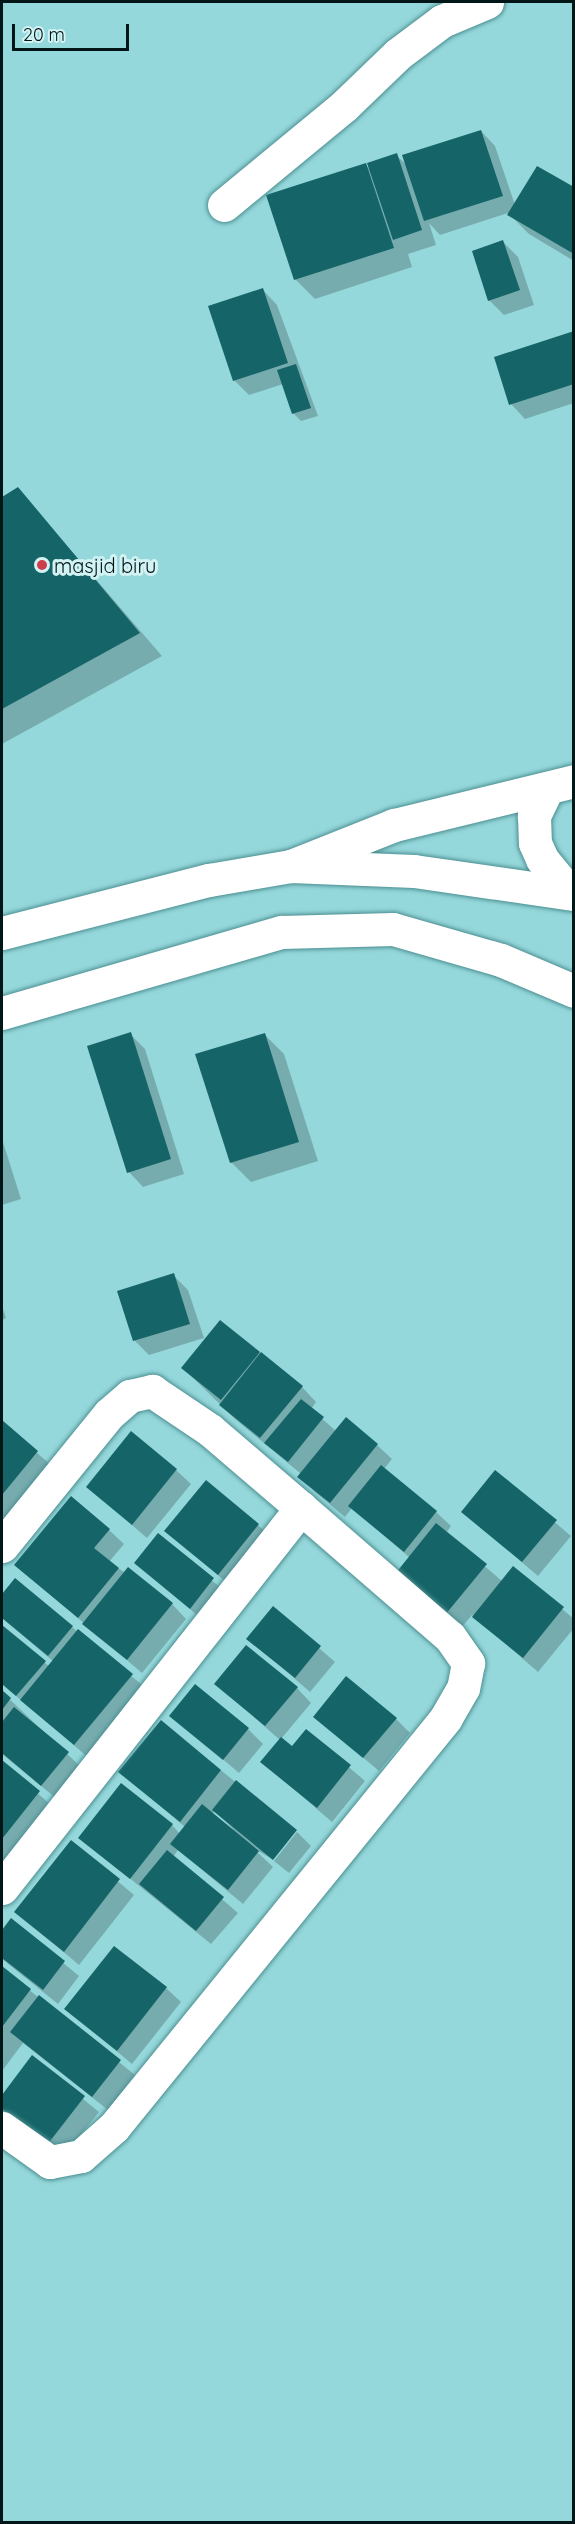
<!DOCTYPE html>
<style>
body{margin:0}
#map{position:relative;width:575px;height:2524px;overflow:hidden;background:#95d8db;font-family:Quicksand,sans-serif}
div>[style]{position:absolute}
.shadow>*{inset:0;background:#0003}
.building>*{inset:0;background:#156467}
.roads{filter:drop-shadow(0 0 2px #4d8f92) drop-shadow(0 0 2px #4d8f92)}
.minor>*{height:33px;margin:-16.5px;padding:0 16.5px;transform-origin:16.5px;border-radius:16.5px;background:#fff}
.major>*{height:33px;margin:-16.5px;padding:0 16.5px;transform-origin:16.5px;border-radius:16.5px;background:#fff}
.dots>*{width:16px;height:16px;translate:-50% -50%;box-sizing:border-box;border:3px solid #d2f2f3;border-radius:50%}
span{translate:-50% -50%;white-space:nowrap;text-align:center;line-height:1.15;-webkit-text-stroke:6px #d2f2f3;paint-order:stroke}
.poi-label{font-size:20px;color:#001617}
.left{translate:0 -50%;text-align:left}
.frame{position:absolute;inset:0;border:3px solid #001617;pointer-events:none}
.scale{position:absolute;left:12px;top:24px;width:117px;height:27px;box-sizing:border-box;border:3px solid #001617;border-top:0;padding-left:8px;font-size:18px;line-height:21px;white-space:nowrap;color:#001617;-webkit-text-stroke:4px #d2f2f3;paint-order:stroke}
</style>
<div id="map">
<div class="shadow">
<i style="clip-path:polygon(481px 131px,495px 146px,515px 205px,574px 189px,574px 261px,529px 234px,508px 213px,440px 235px,429px 223px,436px 245px,408px 254px,412px 267px,315px 299px,295px 279px,366px 165px,372px 171px,396px 155px,408px 166px)"></i>
<i style="clip-path:polygon(503px 242px,518px 257px,534px 305px,504px 315px,489px 300px)"></i>
<i style="clip-path:polygon(263px 290px,277px 305px,318px 416px,301px 421px,293px 413px,283px 384px,249px 395px,234px 380px)"></i>
<i style="clip-path:polygon(574px 333px,574px 403px,525px 419px,511px 404px)"></i>
<i style="clip-path:polygon(18px 489px,162px 656px,2px 744px,2px 499px)"></i>
<i style="clip-path:polygon(130px 1034px,145px 1049px,184px 1174px,143px 1187px,129px 1172px)"></i>
<i style="clip-path:polygon(264px 1034px,284px 1054px,318px 1161px,251px 1182px,231px 1162px)"></i>
<i style="clip-path:polygon(2px 1139px,21px 1199px,2px 1205px)"></i>
<i style="clip-path:polygon(173px 1275px,188px 1290px,204px 1338px,149px 1355px,135px 1341px,119px 1292px)"></i>
<i style="clip-path:polygon(2px 1306px,6px 1318px,2px 1320px)"></i>
<i style="clip-path:polygon(221px 1322px,302px 1387px,316px 1402px,311px 1409px,336px 1431px,377px 1445px,392px 1459px,384px 1469px,436px 1512px,451px 1526px,446px 1533px,502px 1581px,513px 1568px,574px 1619px,574px 1628px,538px 1672px,472px 1615px,461px 1628px,412px 1589px,410px 1558px,352px 1508px,345px 1517px,314px 1491px,301px 1474px,235px 1419px,183px 1368px)"></i>
<i style="clip-path:polygon(2px 1422px,52px 1466px,8px 1520px,2px 1515px)"></i>
<i style="clip-path:polygon(176px 1470px,191px 1484px,147px 1538px,88px 1487px)"></i>
<i style="clip-path:polygon(496px 1472px,571px 1536px,538px 1576px,463px 1512px)"></i>
<i style="clip-path:polygon(258px 1525px,273px 1539px,233px 1588px,166px 1531px)"></i>
<i style="clip-path:polygon(109px 1530px,124px 1544px,109px 1562px,172px 1604px,186px 1619px,142px 1673px,16px 1565px)"></i>
<i style="clip-path:polygon(158px 1535px,228px 1594px,205px 1622px,136px 1563px)"></i>
<i style="clip-path:polygon(15px 1580px,147px 1689px,90px 1759px,2px 1684px,2px 1627px,50px 1667px,54px 1662px,2px 1618px,2px 1596px)"></i>
<i style="clip-path:polygon(273px 1608px,335px 1662px,310px 1692px,248px 1638px)"></i>
<i style="clip-path:polygon(216px 1684px,297px 1688px,311px 1703px,281px 1739px,292px 1748px,307px 1731px,365px 1781px,332px 1822px,262px 1762px,280px 1740px)"></i>
<i style="clip-path:polygon(2px 1692px,82px 1768px,57px 1799px,2px 1754px)"></i>
<i style="clip-path:polygon(171px 1715px,248px 1729px,263px 1744px,239px 1773px)"></i>
<i style="clip-path:polygon(315px 1717px,396px 1719px,410px 1733px,379px 1771px)"></i>
<i style="clip-path:polygon(evenodd,161px 1722px,295px 1830px,272px 1859px,253px 1848px,273px 1867px,243px 1904px,178px 1850px,173px 1857px,238px 1913px,211px 1944px,80px 1838px,172px 1825px,180px 1834px,185px 1827px,120px 1772px,161px 1722px,215px 1811px,233px 1829px,232px 1830px,212px 1814px,215px 1811px)"></i>
<i style="clip-path:polygon(2px 1762px,59px 1812px,2px 1874px)"></i>
<i style="clip-path:polygon(297px 1832px,311px 1846px,289px 1873px,274px 1861px)"></i>
<i style="clip-path:polygon(71px 1842px,134px 1895px,79px 1965px,16px 1912px)"></i>
<i style="clip-path:polygon(11px 1920px,79px 1976px,58px 2004px,2px 1959px,2px 1932px)"></i>
<i style="clip-path:polygon(2px 1968px,135px 2075px,108px 2110px,23px 2043px,2px 2071px)"></i>
<i style="clip-path:polygon(166px 1988px,181px 2002px,132px 2064px,66px 2009px)"></i>
<i style="clip-path:polygon(32px 2057px,99px 2112px,62px 2158px,2px 2108px,2px 2097px)"></i>
</div>
<div class="building">
<i style="clip-path:polygon(481px 130px,503px 196px,424px 221px,402px 155px)"></i>
<i style="clip-path:polygon(397px 153px,422px 230px,393px 240px,367px 163px)"></i>
<i style="clip-path:polygon(366px 163px,394px 248px,294px 280px,266px 195px)"></i>
<i style="clip-path:polygon(537px 166px,574px 187px,574px 254px,507px 215px)"></i>
<i style="clip-path:polygon(503px 240px,520px 290px,488px 301px,472px 251px)"></i>
<i style="clip-path:polygon(263px 288px,288px 363px,233px 381px,208px 306px)"></i>
<i style="clip-path:polygon(574px 331px,574px 384px,509px 405px,494px 357px)"></i>
<i style="clip-path:polygon(296px 364px,311px 408px,292px 414px,277px 370px)"></i>
<i style="clip-path:polygon(18px 487px,140px 633px,2px 709px,2px 497px)"></i>
<i style="clip-path:polygon(131px 1032px,171px 1159px,127px 1173px,87px 1046px)"></i>
<i style="clip-path:polygon(265px 1033px,299px 1142px,230px 1163px,195px 1054px)"></i>
<i style="clip-path:polygon(174px 1273px,190px 1324px,133px 1341px,117px 1291px)"></i>
<i style="clip-path:polygon(220px 1320px,260px 1352px,221px 1400px,181px 1368px)"></i>
<i style="clip-path:polygon(261px 1352px,303px 1386px,260px 1438px,219px 1405px)"></i>
<i style="clip-path:polygon(301px 1399px,324px 1417px,288px 1462px,264px 1443px)"></i>
<i style="clip-path:polygon(346px 1417px,378px 1444px,330px 1503px,297px 1477px)"></i>
<i style="clip-path:polygon(2px 1420px,38px 1451px,2px 1495px)"></i>
<i style="clip-path:polygon(131px 1431px,177px 1469px,132px 1525px,86px 1487px)"></i>
<i style="clip-path:polygon(381px 1465px,437px 1511px,404px 1552px,348px 1506px)"></i>
<i style="clip-path:polygon(495px 1470px,557px 1520px,522px 1562px,461px 1512px)"></i>
<i style="clip-path:polygon(206px 1480px,259px 1524px,218px 1575px,164px 1531px)"></i>
<i style="clip-path:polygon(71px 1496px,110px 1529px,94px 1548px,119px 1568px,78px 1618px,14px 1565px)"></i>
<i style="clip-path:polygon(436px 1523px,487px 1564px,445px 1615px,395px 1574px)"></i>
<i style="clip-path:polygon(158px 1533px,214px 1578px,190px 1609px,134px 1563px)"></i>
<i style="clip-path:polygon(513px 1566px,564px 1607px,523px 1658px,472px 1617px)"></i>
<i style="clip-path:polygon(128px 1567px,173px 1603px,127px 1660px,82px 1624px)"></i>
<i style="clip-path:polygon(15px 1578px,73px 1626px,48px 1656px,2px 1618px,2px 1594px)"></i>
<i style="clip-path:polygon(273px 1606px,321px 1646px,295px 1678px,246px 1639px)"></i>
<i style="clip-path:polygon(2px 1625px,46px 1661px,16px 1696px,2px 1684px)"></i>
<i style="clip-path:polygon(78px 1629px,133px 1674px,74px 1745px,20px 1700px)"></i>
<i style="clip-path:polygon(246px 1645px,298px 1687px,265px 1726px,214px 1684px)"></i>
<i style="clip-path:polygon(346px 1676px,397px 1718px,363px 1758px,313px 1717px)"></i>
<i style="clip-path:polygon(195px 1684px,249px 1728px,223px 1760px,169px 1716px)"></i>
<i style="clip-path:polygon(2px 1690px,11px 1698px,2px 1710px)"></i>
<i style="clip-path:polygon(14px 1707px,69px 1752px,41px 1786px,2px 1753px,2px 1722px)"></i>
<i style="clip-path:polygon(161px 1720px,221px 1770px,180px 1822px,118px 1772px)"></i>
<i style="clip-path:polygon(306px 1729px,351px 1765px,317px 1808px,260px 1762px,281px 1737px,292px 1746px)"></i>
<i style="clip-path:polygon(2px 1760px,40px 1791px,2px 1839px)"></i>
<i style="clip-path:polygon(236px 1780px,297px 1830px,273px 1860px,212px 1810px)"></i>
<i style="clip-path:polygon(121px 1783px,173px 1824px,130px 1879px,78px 1838px)"></i>
<i style="clip-path:polygon(202px 1804px,259px 1851px,228px 1890px,170px 1844px)"></i>
<i style="clip-path:polygon(71px 1840px,120px 1879px,64px 1952px,14px 1912px)"></i>
<i style="clip-path:polygon(167px 1850px,224px 1897px,196px 1931px,139px 1884px)"></i>
<i style="clip-path:polygon(11px 1918px,65px 1961px,43px 1990px,2px 1958px,2px 1930px)"></i>
<i style="clip-path:polygon(114px 1946px,167px 1987px,117px 2051px,64px 2009px)"></i>
<i style="clip-path:polygon(2px 1966px,31px 1989px,2px 2027px)"></i>
<i style="clip-path:polygon(39px 1995px,121px 2060px,92px 2097px,10px 2032px)"></i>
<i style="clip-path:polygon(32px 2055px,85px 2096px,47px 2145px,2px 2109px,2px 2095px)"></i>
</div>
<div class="roads">
<div class="minor">
<i style="left:224px;top:205px;width:156px;rotate:-39.5deg"></i>
<i style="left:344px;top:106px;width:75px;rotate:-43.9deg"></i>
<i style="left:398px;top:54px;width:55px;rotate:-36.9deg"></i>
<i style="left:442px;top:21px;width:49px;rotate:-22.9deg"></i>
<i style="left:546px;top:791px;width:28px;rotate:116deg"></i>
<i style="left:534px;top:816px;width:27px;rotate:88deg"></i>
<i style="left:535px;top:843px;width:17px;rotate:66deg"></i>
<i style="left:542px;top:859px;width:43px;rotate:50.7deg"></i>
<i style="left:291px;top:866px;width:111px;rotate:-21.7deg"></i>
<i style="left:394px;top:825px;width:185px;rotate:-13.7deg"></i>
<i style="left:2px;top:1546px;width:170px;rotate:-51deg"></i>
<i style="left:109px;top:1414px;width:28px;rotate:-41deg"></i>
<i style="left:130px;top:1396px;width:23px;rotate:-13deg"></i>
<i style="left:152px;top:1391px;width:70px;rotate:33.9deg"></i>
<i style="left:210px;top:1430px;width:120px;rotate:40.6deg"></i>
<i style="left:301px;top:1508px;width:197px;rotate:40.9deg"></i>
<i style="left:450px;top:1637px;width:32px;rotate:55deg"></i>
<i style="left:468px;top:1663px;width:25px;rotate:101deg"></i>
<i style="left:463px;top:1688px;width:34px;rotate:120deg"></i>
<i style="left:446px;top:1718px;width:527px;rotate:129.07deg"></i>
<i style="left:114px;top:2127px;width:44px;rotate:138.7deg"></i>
<i style="left:81px;top:2156px;width:32px;rotate:169deg"></i>
<i style="left:50px;top:2162px;width:59px;rotate:-144.7deg"></i>
<i style="left:2px;top:1888px;width:484px;rotate:-51.8deg"></i>
</div>
<div class="major">
<i style="left:2px;top:933px;width:214px;rotate:-14.4deg"></i>
<i style="left:209px;top:880px;width:83px;rotate:-9.7deg"></i>
<i style="left:291px;top:866px;width:123px;rotate:2.3deg"></i>
<i style="left:414px;top:871px;width:162px;rotate:8.2deg"></i>
<i style="left:2px;top:1013px;width:291px;rotate:-16.2deg"></i>
<i style="left:281px;top:932px;width:112px;rotate:-1.5deg"></i>
<i style="left:393px;top:929px;width:112px;rotate:16deg"></i>
<i style="left:501px;top:960px;width:79px;rotate:23deg"></i>
</div>
</div>
<div class="dots">
<i style="left:42px;top:565px;background:#cd3d4c"></i>
</div>
<div class="poi-label">
<span class="left" style="left:54px;top:565px">masjid biru</span>
</div>
<div class="frame"></div>
<div class="scale">20 m</div>
</div>
